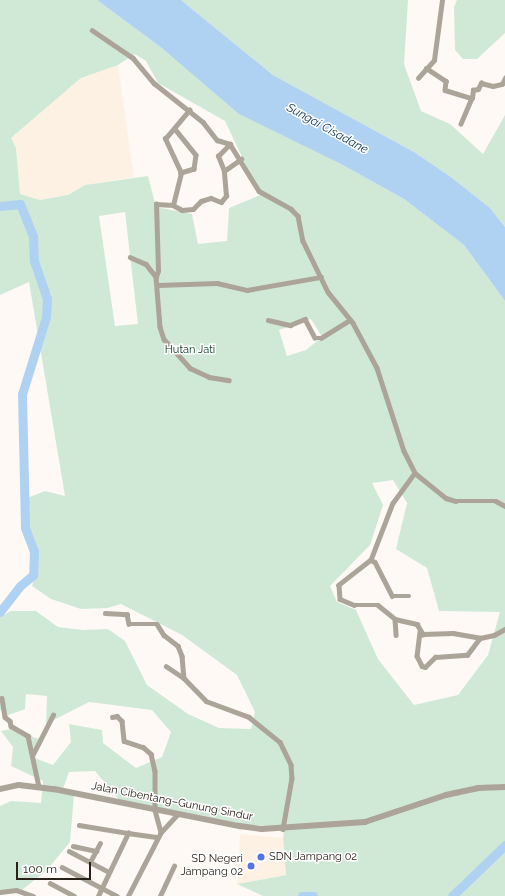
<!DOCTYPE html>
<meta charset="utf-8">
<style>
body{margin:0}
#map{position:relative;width:505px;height:896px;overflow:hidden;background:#fef9f4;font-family:Raleway,sans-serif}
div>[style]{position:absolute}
.built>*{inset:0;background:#fdf1e4}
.green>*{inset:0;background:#d0e9d7}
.water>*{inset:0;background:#afd2f2}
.river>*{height:9px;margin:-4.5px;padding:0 4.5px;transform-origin:4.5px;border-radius:4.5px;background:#afd2f2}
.minor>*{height:4.5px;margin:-2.25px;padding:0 2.25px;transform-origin:2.25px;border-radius:2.25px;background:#aca498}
.tertiary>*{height:5.5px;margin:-2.75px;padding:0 2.75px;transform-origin:2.75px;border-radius:2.75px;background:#aca498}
.dots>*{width:11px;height:11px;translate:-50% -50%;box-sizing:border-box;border:2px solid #fff;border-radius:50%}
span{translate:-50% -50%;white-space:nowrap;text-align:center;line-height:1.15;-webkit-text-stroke:3px #fff;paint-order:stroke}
.park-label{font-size:11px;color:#03361c}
.street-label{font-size:11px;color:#2a2218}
.poi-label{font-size:11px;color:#2a2218}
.left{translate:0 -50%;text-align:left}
.right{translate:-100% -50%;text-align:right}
.water-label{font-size:12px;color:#0a3250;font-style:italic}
.scale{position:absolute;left:16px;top:862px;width:75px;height:18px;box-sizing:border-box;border:2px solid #2a2218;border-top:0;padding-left:5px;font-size:12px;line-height:14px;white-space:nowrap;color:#2a2218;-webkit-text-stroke:3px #fff;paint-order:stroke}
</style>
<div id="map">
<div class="built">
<i style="clip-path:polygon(118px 65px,134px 177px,85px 185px,68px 195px,40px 200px,20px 194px,16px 148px,11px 138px,81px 78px)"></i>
<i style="clip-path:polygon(240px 834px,283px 838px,286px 875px,237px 884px)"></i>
</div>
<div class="green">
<i style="clip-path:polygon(evenodd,0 0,97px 0,163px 49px,339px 163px,404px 199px,464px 245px,505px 301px,505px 896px,263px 896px,237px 884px,286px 875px,283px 838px,292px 786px,282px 827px,235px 824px,120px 801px,95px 771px,69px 772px,63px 789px,74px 795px,70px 842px,47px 870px,22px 890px,0 893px,0 806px,11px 801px,41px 803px,43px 781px,11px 766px,13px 747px,1px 731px,11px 729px,39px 739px,32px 757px,53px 765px,71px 742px,69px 724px,102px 730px,103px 743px,136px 768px,162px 757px,171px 732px,152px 710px,89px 702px,46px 724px,47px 696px,26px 694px,25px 709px,6px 716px,0 709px,0 617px,11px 611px,36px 611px,58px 627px,83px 630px,108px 629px,125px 641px,147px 685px,188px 714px,219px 728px,251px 729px,255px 712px,237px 675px,182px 635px,121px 604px,107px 608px,81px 609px,51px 599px,32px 586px,36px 571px,22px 522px,22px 500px,45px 491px,65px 496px,29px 282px,0 295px,0 0,135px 54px,146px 61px,158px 83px,225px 121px,260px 195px,229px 208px,227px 241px,198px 244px,192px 214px,156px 207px,148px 176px,85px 185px,68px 195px,40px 200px,20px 194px,16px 148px,11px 138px,81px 78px,118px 65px,135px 54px,0 0,125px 212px,138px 324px,115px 326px,99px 216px,125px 212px,0 0,311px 319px,322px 337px,306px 350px,287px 356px,279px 330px,311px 319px,0 0,393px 480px,407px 503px,396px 549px,427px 568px,439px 611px,500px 612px,488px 655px,458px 695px,414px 705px,378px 659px,356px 610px,337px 602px,330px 586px,370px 545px,383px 505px,372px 483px,393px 480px)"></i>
<i style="clip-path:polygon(181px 0,408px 0,404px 64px,421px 111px,450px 124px,483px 154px,505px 115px,505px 227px,490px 208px,451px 177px,414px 152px,273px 75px)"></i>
<i style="clip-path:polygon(457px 0,505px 0,505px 33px,477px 59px,463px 59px,455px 50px,454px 7px)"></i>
</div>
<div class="water">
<i style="clip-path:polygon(97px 0,181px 0,273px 75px,414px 152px,451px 177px,490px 208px,505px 227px,505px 301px,464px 245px,404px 199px,339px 163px,239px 114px,163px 49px)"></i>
</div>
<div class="river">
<i style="left:0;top:206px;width:20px;rotate:-6deg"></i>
<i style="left:20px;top:204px;width:35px;rotate:68deg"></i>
<i style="left:33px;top:237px;width:24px;rotate:88deg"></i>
<i style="left:34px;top:261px;width:39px;rotate:71deg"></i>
<i style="left:47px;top:298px;width:19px;rotate:93deg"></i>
<i style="left:46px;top:317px;width:81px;rotate:107.3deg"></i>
<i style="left:22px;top:394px;width:134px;rotate:88.7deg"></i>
<i style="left:25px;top:528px;width:25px;rotate:69deg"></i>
<i style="left:34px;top:551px;width:24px;rotate:92deg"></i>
<i style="left:33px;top:575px;width:17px;rotate:140deg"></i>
<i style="left:20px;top:586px;width:33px;rotate:128deg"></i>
<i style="left:302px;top:896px;width:11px"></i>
<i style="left:452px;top:896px;width:74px;rotate:-43.9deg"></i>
</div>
<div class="minor">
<i style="left:92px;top:30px;width:50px;rotate:34.3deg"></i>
<i style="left:133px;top:58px;width:33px;rotate:50deg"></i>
<i style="left:154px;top:83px;width:63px;rotate:38.5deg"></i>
<i style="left:203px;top:122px;width:23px;rotate:52deg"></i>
<i style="left:217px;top:140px;width:14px;rotate:17deg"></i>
<i style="left:230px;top:144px;width:55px;rotate:58.3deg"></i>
<i style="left:259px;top:191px;width:37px;rotate:29deg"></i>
<i style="left:291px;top:209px;width:10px;rotate:45deg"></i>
<i style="left:298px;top:216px;width:25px;rotate:79deg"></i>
<i style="left:303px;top:241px;width:57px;rotate:63.9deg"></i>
<i style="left:328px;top:292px;width:40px;rotate:51deg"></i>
<i style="left:353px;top:323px;width:51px;rotate:61.9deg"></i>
<i style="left:377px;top:368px;width:87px;rotate:72deg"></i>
<i style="left:404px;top:451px;width:25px;rotate:63deg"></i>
<i style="left:415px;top:473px;width:40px;rotate:39deg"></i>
<i style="left:446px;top:498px;width:10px;rotate:17deg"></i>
<i style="left:456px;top:501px;width:40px"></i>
<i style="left:496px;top:501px;width:10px;rotate:29deg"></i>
<i style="left:426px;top:68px;width:24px;rotate:33deg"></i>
<i style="left:446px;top:81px;width:9px;rotate:96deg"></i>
<i style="left:445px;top:90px;width:28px;rotate:17deg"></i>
<i style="left:472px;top:98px;width:28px;rotate:113deg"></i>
<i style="left:418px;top:78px;width:24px;rotate:-48deg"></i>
<i style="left:434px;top:60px;width:61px;rotate:-82.4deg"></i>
<i style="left:472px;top:98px;width:8px;rotate:-83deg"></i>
<i style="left:473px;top:90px;width:5px;rotate:-11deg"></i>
<i style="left:478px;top:89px;width:7px;rotate:-63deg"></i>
<i style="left:481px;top:83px;width:12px;rotate:14deg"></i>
<i style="left:493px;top:86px;width:9px;rotate:-13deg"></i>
<i style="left:502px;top:84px;width:7px;rotate:-63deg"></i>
<i style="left:175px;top:129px;width:33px;rotate:51deg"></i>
<i style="left:196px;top:155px;width:14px;rotate:98deg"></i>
<i style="left:194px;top:169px;width:14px;rotate:163deg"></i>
<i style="left:224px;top:171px;width:16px;rotate:-112deg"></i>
<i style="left:218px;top:156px;width:17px;rotate:-45deg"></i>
<i style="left:173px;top:205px;width:10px;rotate:29deg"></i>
<i style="left:182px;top:210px;width:11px;rotate:-5deg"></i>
<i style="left:193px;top:209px;width:11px;rotate:-45deg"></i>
<i style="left:201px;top:201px;width:10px;rotate:-17deg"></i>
<i style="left:211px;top:198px;width:11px;rotate:22deg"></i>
<i style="left:221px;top:202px;width:8px;rotate:-50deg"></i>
<i style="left:226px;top:196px;width:25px;rotate:-95deg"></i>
<i style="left:224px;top:171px;width:21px;rotate:-35deg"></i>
<i style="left:130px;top:257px;width:17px;rotate:24deg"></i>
<i style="left:146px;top:264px;width:16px;rotate:52deg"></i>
<i style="left:156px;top:277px;width:50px;rotate:85.4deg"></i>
<i style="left:160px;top:327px;width:13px;rotate:72deg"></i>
<i style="left:164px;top:339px;width:39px;rotate:48deg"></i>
<i style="left:190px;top:368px;width:21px;rotate:25deg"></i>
<i style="left:209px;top:377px;width:20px;rotate:9deg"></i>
<i style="left:156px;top:277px;width:6px;rotate:-72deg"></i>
<i style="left:158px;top:271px;width:67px;rotate:-91.7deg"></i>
<i style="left:156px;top:204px;width:17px;rotate:3deg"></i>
<i style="left:173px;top:205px;width:33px;rotate:-76deg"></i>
<i style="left:181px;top:173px;width:38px;rotate:-115deg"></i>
<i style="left:165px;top:139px;width:38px;rotate:-50deg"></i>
<i style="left:158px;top:285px;width:59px;rotate:-1.9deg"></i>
<i style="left:217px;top:283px;width:31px;rotate:13deg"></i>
<i style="left:247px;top:290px;width:75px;rotate:-10deg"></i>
<i style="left:268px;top:320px;width:23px;rotate:13deg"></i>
<i style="left:290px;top:325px;width:16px;rotate:-22deg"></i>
<i style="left:305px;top:319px;width:21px;rotate:62deg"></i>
<i style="left:315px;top:338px;width:6px"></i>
<i style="left:321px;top:338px;width:34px;rotate:-32deg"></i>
<i style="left:415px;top:473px;width:37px;rotate:126deg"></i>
<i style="left:393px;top:503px;width:61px;rotate:111.1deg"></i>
<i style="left:371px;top:560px;width:41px;rotate:142deg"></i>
<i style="left:339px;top:585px;width:14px;rotate:86deg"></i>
<i style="left:340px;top:599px;width:15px;rotate:23deg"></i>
<i style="left:354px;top:605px;width:24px"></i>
<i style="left:378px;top:605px;width:22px;rotate:39deg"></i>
<i style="left:395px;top:619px;width:23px;rotate:13deg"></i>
<i style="left:417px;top:624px;width:12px;rotate:59deg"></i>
<i style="left:423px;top:634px;width:30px;rotate:-2deg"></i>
<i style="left:453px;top:633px;width:27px;rotate:10deg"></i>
<i style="left:480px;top:638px;width:14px;rotate:-12deg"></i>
<i style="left:494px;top:635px;width:13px;rotate:-29deg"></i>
<i style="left:371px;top:560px;width:4px;rotate:27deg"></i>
<i style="left:375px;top:562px;width:38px;rotate:63deg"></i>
<i style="left:392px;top:596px;width:17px"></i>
<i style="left:105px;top:613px;width:22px;rotate:3deg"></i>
<i style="left:127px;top:614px;width:10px;rotate:79deg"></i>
<i style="left:129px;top:624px;width:28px"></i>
<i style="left:157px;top:624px;width:13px;rotate:58deg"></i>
<i style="left:164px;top:635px;width:18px;rotate:38deg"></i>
<i style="left:178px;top:646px;width:11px;rotate:68deg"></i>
<i style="left:182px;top:656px;width:22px;rotate:85deg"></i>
<i style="left:395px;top:619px;width:16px;rotate:86deg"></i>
<i style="left:420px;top:632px;width:24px;rotate:97deg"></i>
<i style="left:417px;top:656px;width:11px;rotate:63deg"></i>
<i style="left:422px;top:666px;width:3px;rotate:18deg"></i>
<i style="left:425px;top:667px;width:14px;rotate:-45deg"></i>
<i style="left:435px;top:657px;width:32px;rotate:-4deg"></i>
<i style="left:467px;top:655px;width:21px;rotate:-53deg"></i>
<i style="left:166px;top:666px;width:22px;rotate:34deg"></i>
<i style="left:184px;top:678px;width:32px;rotate:46deg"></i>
<i style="left:206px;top:701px;width:46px;rotate:20.4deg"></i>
<i style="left:249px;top:717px;width:40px;rotate:39deg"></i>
<i style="left:280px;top:742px;width:25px;rotate:64deg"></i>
<i style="left:291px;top:765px;width:13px;rotate:86deg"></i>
<i style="left:292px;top:778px;width:52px;rotate:100deg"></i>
<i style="left:2px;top:698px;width:19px;rotate:81deg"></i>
<i style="left:5px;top:717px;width:6px;rotate:39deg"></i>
<i style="left:10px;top:721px;width:5px;rotate:79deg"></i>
<i style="left:11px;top:726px;width:20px;rotate:30deg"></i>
<i style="left:28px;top:736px;width:52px;rotate:77.8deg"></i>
<i style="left:112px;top:717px;width:5px;rotate:-11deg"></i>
<i style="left:117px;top:716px;width:7px;rotate:45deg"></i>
<i style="left:122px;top:721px;width:20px;rotate:84deg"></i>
<i style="left:124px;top:741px;width:20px;rotate:18deg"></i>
<i style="left:143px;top:747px;width:11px;rotate:41deg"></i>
<i style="left:151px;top:754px;width:17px;rotate:77deg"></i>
<i style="left:155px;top:771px;width:39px;rotate:90deg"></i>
<i style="left:155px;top:810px;width:23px;rotate:75deg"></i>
<i style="left:32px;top:756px;width:46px;rotate:-62.9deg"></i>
<i style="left:79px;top:825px;width:50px;rotate:9.3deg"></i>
<i style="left:73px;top:846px;width:24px;rotate:12deg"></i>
<i style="left:69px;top:851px;width:45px;rotate:27.7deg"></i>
<i style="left:90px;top:862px;width:21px;rotate:-62deg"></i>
<i style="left:62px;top:867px;width:62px;rotate:27.8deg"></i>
<i style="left:50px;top:883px;width:27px;rotate:28deg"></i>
<i style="left:0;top:892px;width:16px;rotate:-7deg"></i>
<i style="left:16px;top:890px;width:18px;rotate:19deg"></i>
<i style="left:98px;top:896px;width:70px;rotate:-64.5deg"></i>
<i style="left:128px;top:833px;width:30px;rotate:8deg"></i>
<i style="left:128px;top:896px;width:72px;rotate:-62.7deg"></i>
<i style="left:161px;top:832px;width:25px;rotate:-47deg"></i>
<i style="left:160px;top:896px;width:33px;rotate:-65deg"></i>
</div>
<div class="tertiary">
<i style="left:0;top:789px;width:19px;rotate:-12deg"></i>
<i style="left:19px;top:785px;width:35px;rotate:7deg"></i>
<i style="left:54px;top:789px;width:190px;rotate:11.3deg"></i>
<i style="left:240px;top:826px;width:22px;rotate:8deg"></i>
<i style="left:262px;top:829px;width:103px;rotate:-3.9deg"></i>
<i style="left:365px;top:822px;width:85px;rotate:-18.4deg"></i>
<i style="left:446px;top:795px;width:33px;rotate:-12deg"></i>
<i style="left:478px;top:788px;width:27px;rotate:-2deg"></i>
</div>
<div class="dots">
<i style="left:261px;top:857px;background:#5672e8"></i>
<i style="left:251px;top:866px;background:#5672e8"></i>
</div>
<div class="park-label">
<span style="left:190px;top:350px">Hutan Jati</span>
</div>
<div class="street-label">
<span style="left:172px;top:802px;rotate:11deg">Jalan Cibentang–Gunung Sindur</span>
</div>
<div class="poi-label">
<span class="left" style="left:269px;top:857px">SDN Jampang 02</span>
<span class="right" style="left:243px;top:866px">SD Negeri<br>Jampang 02</span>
</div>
<div class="water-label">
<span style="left:327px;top:129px;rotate:29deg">Sungai Cisadane</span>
</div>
<div class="scale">100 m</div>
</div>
